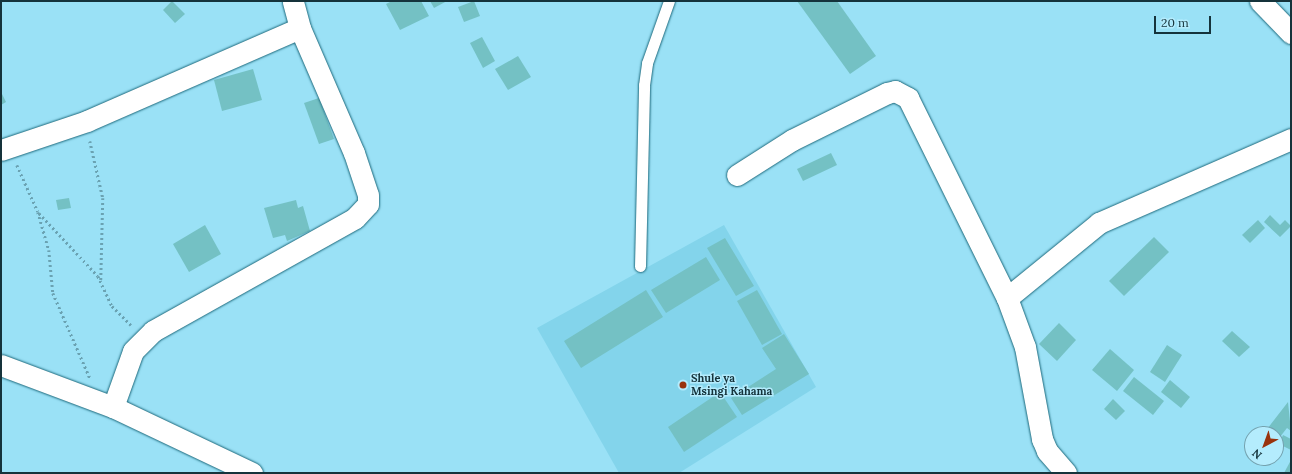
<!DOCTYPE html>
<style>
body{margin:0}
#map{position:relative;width:1292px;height:474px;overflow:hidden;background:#9ae1f6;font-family:Lora,serif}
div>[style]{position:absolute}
.built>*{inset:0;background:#83d4eb}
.building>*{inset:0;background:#74c1c4}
.path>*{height:2.5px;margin-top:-1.25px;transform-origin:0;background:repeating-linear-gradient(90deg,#6aa2b2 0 2px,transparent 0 5px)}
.roads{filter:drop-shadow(0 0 1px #1c687b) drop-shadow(0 0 1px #1c687b)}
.lane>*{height:11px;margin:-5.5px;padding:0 5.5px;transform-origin:5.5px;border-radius:5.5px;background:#fff}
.street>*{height:21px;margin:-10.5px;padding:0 10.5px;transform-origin:10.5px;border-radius:10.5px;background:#fff}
.dots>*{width:11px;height:11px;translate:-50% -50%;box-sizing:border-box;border:2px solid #b4ecfd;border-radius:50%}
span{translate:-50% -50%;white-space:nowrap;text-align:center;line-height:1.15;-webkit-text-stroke:3px #b4ecfd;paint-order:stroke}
.poi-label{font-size:11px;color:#15333b;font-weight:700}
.left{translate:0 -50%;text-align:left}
.frame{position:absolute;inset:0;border:2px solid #15333b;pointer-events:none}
.north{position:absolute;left:1244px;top:426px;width:40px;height:40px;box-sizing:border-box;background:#b4ecfd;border:1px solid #74a2af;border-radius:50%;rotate:221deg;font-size:11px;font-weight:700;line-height:16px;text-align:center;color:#15333b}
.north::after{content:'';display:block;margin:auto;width:14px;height:18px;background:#99330d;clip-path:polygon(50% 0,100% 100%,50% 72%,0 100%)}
.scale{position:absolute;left:1154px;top:16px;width:57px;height:18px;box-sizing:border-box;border:2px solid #15333b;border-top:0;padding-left:5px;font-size:12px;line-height:14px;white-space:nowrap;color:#15333b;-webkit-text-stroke:3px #b4ecfd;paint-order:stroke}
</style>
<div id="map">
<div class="built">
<i style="clip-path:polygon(724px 225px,816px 387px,679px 473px,619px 473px,537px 328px)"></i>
</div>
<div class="building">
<i style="clip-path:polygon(172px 1px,185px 14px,175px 23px,163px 10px)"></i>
<i style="clip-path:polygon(392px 1px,421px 1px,429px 16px,400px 30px,386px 4px)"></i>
<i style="clip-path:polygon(430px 1px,447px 1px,434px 8px)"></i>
<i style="clip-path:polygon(474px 1px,480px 16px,464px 22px,458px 7px)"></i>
<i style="clip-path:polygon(797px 1px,837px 1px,876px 56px,850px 74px)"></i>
<i style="clip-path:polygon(482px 37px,495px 61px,483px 68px,470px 43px)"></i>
<i style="clip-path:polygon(518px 56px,531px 77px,508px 90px,495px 69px)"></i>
<i style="clip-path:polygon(253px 69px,262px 100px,222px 111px,214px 80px)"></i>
<i style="clip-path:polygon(1px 92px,6px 102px,1px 105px)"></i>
<i style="clip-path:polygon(319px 98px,334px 139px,319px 144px,304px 103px)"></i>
<i style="clip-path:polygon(831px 153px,837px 165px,803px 181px,797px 169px)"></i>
<i style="clip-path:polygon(69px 198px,71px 208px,58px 210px,56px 200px)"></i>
<i style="clip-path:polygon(296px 200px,298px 208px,303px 206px,310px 231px,287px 241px,285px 235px,273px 238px,264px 208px)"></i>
<i style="clip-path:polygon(1270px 215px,1280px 225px,1285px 220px,1291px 226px,1280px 237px,1264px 222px)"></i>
<i style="clip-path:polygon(1258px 220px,1265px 228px,1250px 243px,1242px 235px)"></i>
<i style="clip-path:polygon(205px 225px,221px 254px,189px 272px,173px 244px)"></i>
<i style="clip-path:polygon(1154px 237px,1169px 252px,1124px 296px,1109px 281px)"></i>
<i style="clip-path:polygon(725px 238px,754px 286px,736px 296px,707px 248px)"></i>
<i style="clip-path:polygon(706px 257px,720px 280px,666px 313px,651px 290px)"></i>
<i style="clip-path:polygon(646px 290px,663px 317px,581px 368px,564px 341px)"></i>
<i style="clip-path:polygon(757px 290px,782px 334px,762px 345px,737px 301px)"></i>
<i style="clip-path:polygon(1059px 323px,1076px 340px,1057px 361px,1039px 344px)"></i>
<i style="clip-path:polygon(1232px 331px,1250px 347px,1239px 357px,1222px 341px)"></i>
<i style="clip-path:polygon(784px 334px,809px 374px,742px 415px,731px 398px,776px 369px,762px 348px)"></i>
<i style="clip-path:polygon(1167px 345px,1182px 355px,1165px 382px,1150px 372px)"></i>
<i style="clip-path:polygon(1110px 349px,1134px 370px,1117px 391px,1092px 370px)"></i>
<i style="clip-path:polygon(1134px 377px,1164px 401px,1153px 415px,1123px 391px)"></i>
<i style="clip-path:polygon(1170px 380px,1190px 397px,1181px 408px,1161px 392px)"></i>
<i style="clip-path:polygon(720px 392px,737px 417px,684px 452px,668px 427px)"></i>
<i style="clip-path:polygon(1113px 399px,1125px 411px,1116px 420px,1104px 409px)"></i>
<i style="clip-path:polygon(1288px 402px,1291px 431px,1287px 428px,1276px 442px,1276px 434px,1264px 433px)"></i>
<i style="clip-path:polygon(1283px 435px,1291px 439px,1291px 450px,1279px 444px)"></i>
<i style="clip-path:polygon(1291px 460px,1291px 473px,1284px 473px)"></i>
</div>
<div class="path">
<i style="left:90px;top:141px;width:58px;rotate:77.2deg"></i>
<i style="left:103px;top:198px;width:82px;rotate:91.4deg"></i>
<i style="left:17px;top:165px;width:51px;rotate:65.9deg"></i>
<i style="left:38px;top:212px;width:40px;rotate:74deg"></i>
<i style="left:49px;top:250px;width:43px;rotate:84.7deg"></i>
<i style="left:53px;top:293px;width:93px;rotate:66.5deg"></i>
<i style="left:39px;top:213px;width:86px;rotate:46.9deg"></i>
<i style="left:98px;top:276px;width:33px;rotate:65deg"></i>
<i style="left:112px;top:306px;width:27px;rotate:45deg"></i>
</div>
<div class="roads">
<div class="lane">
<i style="left:640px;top:266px;width:181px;rotate:-88.7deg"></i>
<i style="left:644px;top:85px;width:22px;rotate:-82deg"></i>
<i style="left:647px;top:63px;width:66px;rotate:-70.5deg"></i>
</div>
<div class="street">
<i style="left:1260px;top:1px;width:45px;rotate:45.9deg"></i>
<i style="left:1px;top:150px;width:91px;rotate:-18.6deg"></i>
<i style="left:87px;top:121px;width:232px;rotate:-23.6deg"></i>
<i style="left:737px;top:175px;width:65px;rotate:-32.5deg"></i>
<i style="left:792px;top:140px;width:106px;rotate:-26.3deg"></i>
<i style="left:887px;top:93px;width:8px;rotate:-14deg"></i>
<i style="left:895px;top:91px;width:15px;rotate:28deg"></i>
<i style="left:908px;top:98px;width:223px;rotate:63.7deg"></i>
<i style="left:1007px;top:298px;width:52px;rotate:69.8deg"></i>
<i style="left:1025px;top:347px;width:94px;rotate:79.5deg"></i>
<i style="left:1042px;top:439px;width:13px;rotate:67deg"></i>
<i style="left:1047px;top:451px;width:29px;rotate:49deg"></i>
<i style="left:1007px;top:298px;width:119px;rotate:-39.2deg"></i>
<i style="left:1099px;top:223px;width:210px;rotate:-23.6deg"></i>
<i style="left:1px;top:365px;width:120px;rotate:20.6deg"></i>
<i style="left:113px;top:407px;width:154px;rotate:25.4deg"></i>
<i style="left:113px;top:407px;width:59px;rotate:-70.3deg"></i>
<i style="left:133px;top:351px;width:28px;rotate:-45deg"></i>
<i style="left:153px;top:331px;width:231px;rotate:-29.2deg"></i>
<i style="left:355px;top:218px;width:19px;rotate:-47deg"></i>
<i style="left:368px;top:204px;width:9px;rotate:-90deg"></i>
<i style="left:368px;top:195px;width:44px;rotate:-108.4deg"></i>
<i style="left:354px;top:153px;width:136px;rotate:-113.4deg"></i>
<i style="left:300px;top:28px;width:28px;rotate:-105deg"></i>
</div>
</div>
<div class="dots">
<i style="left:683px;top:385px;background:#99330d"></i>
</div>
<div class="poi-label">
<span class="left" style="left:691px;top:385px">Shule ya<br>Msingi Kahama</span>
</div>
<div class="frame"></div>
<div class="north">N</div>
<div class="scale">20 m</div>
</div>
